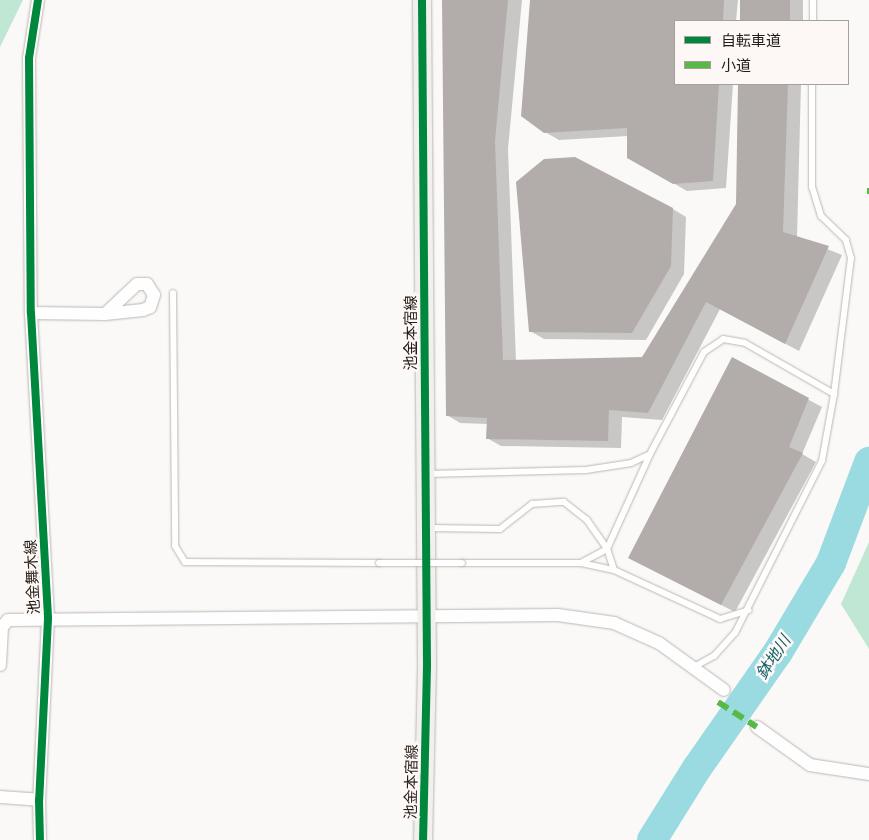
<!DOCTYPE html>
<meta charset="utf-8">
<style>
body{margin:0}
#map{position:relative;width:869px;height:840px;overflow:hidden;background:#fbf9f7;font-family:Lato,"Noto Sans JP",sans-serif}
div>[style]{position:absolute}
.forest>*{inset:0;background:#c0e7d3}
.shadow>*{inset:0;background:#0003}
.river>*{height:30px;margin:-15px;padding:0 15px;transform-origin:15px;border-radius:15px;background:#9adae1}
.building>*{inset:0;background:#b2adaa}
.roads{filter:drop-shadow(0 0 1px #bbb6b3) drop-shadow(0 0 1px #bbb6b3)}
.lane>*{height:6px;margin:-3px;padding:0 3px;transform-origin:3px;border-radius:3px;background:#fefefe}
.street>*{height:12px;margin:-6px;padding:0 6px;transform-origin:6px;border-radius:6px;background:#fefefe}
.secondary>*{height:18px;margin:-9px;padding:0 9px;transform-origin:9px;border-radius:9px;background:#f2f0ec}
.bridges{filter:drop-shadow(0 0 1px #bbb6b3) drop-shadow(0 0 1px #bbb6b3)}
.lane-bridge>*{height:6px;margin:-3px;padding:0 3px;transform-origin:3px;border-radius:3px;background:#fefefe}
.quiet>*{height:6px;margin-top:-3px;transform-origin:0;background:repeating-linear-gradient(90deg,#58b947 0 12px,transparent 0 18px)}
.cycleway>*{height:8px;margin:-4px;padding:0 4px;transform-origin:4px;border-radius:4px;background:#00873e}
span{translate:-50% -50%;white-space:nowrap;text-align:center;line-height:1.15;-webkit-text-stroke:5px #fdf8f5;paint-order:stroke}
.street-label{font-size:15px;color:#241c17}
.water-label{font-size:16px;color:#14626a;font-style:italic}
.legend{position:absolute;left:674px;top:20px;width:175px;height:65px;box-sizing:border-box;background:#fdf8f5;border:1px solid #a6a09c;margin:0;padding:6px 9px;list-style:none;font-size:15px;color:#241c17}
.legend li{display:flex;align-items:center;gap:10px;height:25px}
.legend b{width:25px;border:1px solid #a6a09c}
</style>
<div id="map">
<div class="forest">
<i style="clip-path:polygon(0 0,23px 0,0 47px)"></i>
<i style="clip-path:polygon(869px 542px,869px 649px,841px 604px)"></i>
</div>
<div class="shadow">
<i style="clip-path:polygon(443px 0,522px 0,508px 149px,516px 361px,643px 359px,737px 204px,740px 84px,801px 84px,797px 237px,842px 255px,799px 351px,720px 309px,662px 420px,622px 417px,621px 448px,501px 446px,487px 438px,488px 424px,460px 423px,447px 415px)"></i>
<i style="clip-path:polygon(531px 0,738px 0,736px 21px,675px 21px,675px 84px,733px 84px,726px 188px,687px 191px,628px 157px,628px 136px,559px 140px,545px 132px)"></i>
<i style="clip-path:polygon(741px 0,803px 0,803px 21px,741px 21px)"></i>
<i style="clip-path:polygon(673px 209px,686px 217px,684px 274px,646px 340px,544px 339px,530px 331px)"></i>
<i style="clip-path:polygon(732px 359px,822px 407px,802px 454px,816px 462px,735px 612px,629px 558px)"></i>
</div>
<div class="river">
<i style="left:652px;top:840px;width:85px;rotate:-58deg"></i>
<i style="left:697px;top:768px;width:141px;rotate:-55.1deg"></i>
<i style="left:778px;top:652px;width:104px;rotate:-59.2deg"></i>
<i style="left:831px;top:563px;width:108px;rotate:-69.4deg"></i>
</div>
<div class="building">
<i style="clip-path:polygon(442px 0,508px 0,495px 141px,503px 360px,642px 357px,736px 204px,738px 84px,788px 84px,783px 232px,829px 246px,785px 344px,706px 302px,648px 413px,609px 410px,608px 441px,486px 439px,487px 418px,446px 416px)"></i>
<i style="clip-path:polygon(530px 0,724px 0,723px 21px,675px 21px,675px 84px,719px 84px,713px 181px,673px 184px,627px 158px,627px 128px,544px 133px,521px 116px)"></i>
<i style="clip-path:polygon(740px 0,790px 0,790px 21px,740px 21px)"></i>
<i style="clip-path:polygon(575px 157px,673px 208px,671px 266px,632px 333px,529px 332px,516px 182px,544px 159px)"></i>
<i style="clip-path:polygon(732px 357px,809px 398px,789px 447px,803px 453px,721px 605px,628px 558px)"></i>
</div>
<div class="roads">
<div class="lane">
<i style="left:813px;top:21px;width:21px;rotate:-90deg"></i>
<i style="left:173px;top:293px;width:253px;rotate:89.5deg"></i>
<i style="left:175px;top:546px;width:19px;rotate:58deg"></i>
<i style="left:185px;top:562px;width:194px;rotate:0.3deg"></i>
<i style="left:427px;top:474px;width:159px;rotate:-1.4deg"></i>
<i style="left:586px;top:470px;width:46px;rotate:-8.8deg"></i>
<i style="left:631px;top:463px;width:21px;rotate:-25deg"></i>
<i style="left:650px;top:454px;width:115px;rotate:-62.1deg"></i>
<i style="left:704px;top:352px;width:23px;rotate:-34deg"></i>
<i style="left:723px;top:339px;width:22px;rotate:10deg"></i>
<i style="left:745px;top:343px;width:103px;rotate:29.8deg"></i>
<i style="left:428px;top:528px;width:72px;rotate:0.8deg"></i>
<i style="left:500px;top:529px;width:41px;rotate:-38deg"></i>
<i style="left:532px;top:504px;width:32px;rotate:-4deg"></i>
<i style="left:564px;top:502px;width:29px;rotate:38deg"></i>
<i style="left:587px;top:520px;width:35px;rotate:55deg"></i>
<i style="left:607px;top:549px;width:30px;rotate:152deg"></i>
<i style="left:462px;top:563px;width:119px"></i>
<i style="left:581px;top:563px;width:34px;rotate:12deg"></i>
<i style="left:614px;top:570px;width:117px;rotate:24.8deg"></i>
<i style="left:720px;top:619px;width:30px;rotate:-17deg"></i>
<i style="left:614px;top:570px;width:22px;rotate:-108deg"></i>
<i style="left:607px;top:549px;width:104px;rotate:-65.6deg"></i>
<i style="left:692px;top:668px;width:25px;rotate:-29deg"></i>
<i style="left:714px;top:656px;width:31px;rotate:-48deg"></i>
<i style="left:735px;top:633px;width:193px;rotate:-63.2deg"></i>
<i style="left:822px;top:461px;width:68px;rotate:-79.8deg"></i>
<i style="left:834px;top:394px;width:137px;rotate:-82.9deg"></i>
<i style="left:851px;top:258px;width:19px;rotate:-106deg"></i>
<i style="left:846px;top:240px;width:35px;rotate:-136deg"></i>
<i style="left:821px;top:216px;width:30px;rotate:-107deg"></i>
<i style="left:812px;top:187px;width:103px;rotate:-90deg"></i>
</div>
<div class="street">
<i style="left:38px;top:0;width:59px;rotate:98.8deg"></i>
<i style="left:29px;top:58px;width:255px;rotate:89.6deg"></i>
<i style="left:31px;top:313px;width:306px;rotate:86.8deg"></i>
<i style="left:48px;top:619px;width:181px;rotate:92.8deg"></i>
<i style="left:39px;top:800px;width:40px;rotate:88.6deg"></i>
<i style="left:137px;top:284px;width:10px"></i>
<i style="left:147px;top:284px;width:13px;rotate:58deg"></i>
<i style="left:154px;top:295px;width:13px;rotate:108deg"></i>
<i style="left:150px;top:307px;width:8px;rotate:157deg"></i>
<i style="left:143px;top:310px;width:38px;rotate:174deg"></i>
<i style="left:105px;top:314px;width:44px;rotate:-43.2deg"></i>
<i style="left:31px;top:313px;width:74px;rotate:0.8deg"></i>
<i style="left:0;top:665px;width:38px;rotate:-87deg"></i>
<i style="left:2px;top:627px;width:9px;rotate:-49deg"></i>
<i style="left:8px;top:620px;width:550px;rotate:-0.52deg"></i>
<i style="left:558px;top:615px;width:57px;rotate:8.1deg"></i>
<i style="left:614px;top:623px;width:49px;rotate:24deg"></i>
<i style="left:659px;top:643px;width:80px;rotate:35.9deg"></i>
<i style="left:757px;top:727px;width:65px;rotate:35.6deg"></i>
<i style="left:810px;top:765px;width:60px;rotate:8.7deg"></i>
<i style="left:0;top:797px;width:39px;rotate:4deg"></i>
</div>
<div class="secondary">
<i style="left:422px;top:0;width:666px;rotate:89.57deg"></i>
<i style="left:427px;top:666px;width:174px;rotate:91.3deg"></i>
</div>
</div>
<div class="bridges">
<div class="lane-bridge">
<i style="left:379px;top:563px;width:83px"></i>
</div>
</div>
<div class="quiet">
<i style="left:867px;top:191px;width:2px"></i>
<i style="left:718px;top:702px;width:46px;rotate:32.7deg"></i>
</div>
<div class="cycleway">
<i style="left:38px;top:0;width:59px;rotate:98.8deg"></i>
<i style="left:29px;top:58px;width:255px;rotate:89.6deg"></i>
<i style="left:31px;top:313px;width:306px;rotate:86.8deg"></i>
<i style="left:48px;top:619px;width:181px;rotate:92.8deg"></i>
<i style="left:39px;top:800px;width:40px;rotate:88.6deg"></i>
<i style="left:422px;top:0;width:666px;rotate:89.57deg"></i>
<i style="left:427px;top:666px;width:174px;rotate:91.3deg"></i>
</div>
<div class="street-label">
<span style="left:411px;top:333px;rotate:-90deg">池金本宿線</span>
<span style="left:32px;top:577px;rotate:-93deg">池金舞木線</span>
<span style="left:411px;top:782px;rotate:-89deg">池金本宿線</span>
</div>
<div class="water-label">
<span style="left:773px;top:657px;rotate:-57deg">鉢地川</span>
</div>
<ul class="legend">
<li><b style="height:6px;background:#00873e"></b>自転車道</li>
<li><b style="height:6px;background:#58b947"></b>小道</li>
</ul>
</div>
